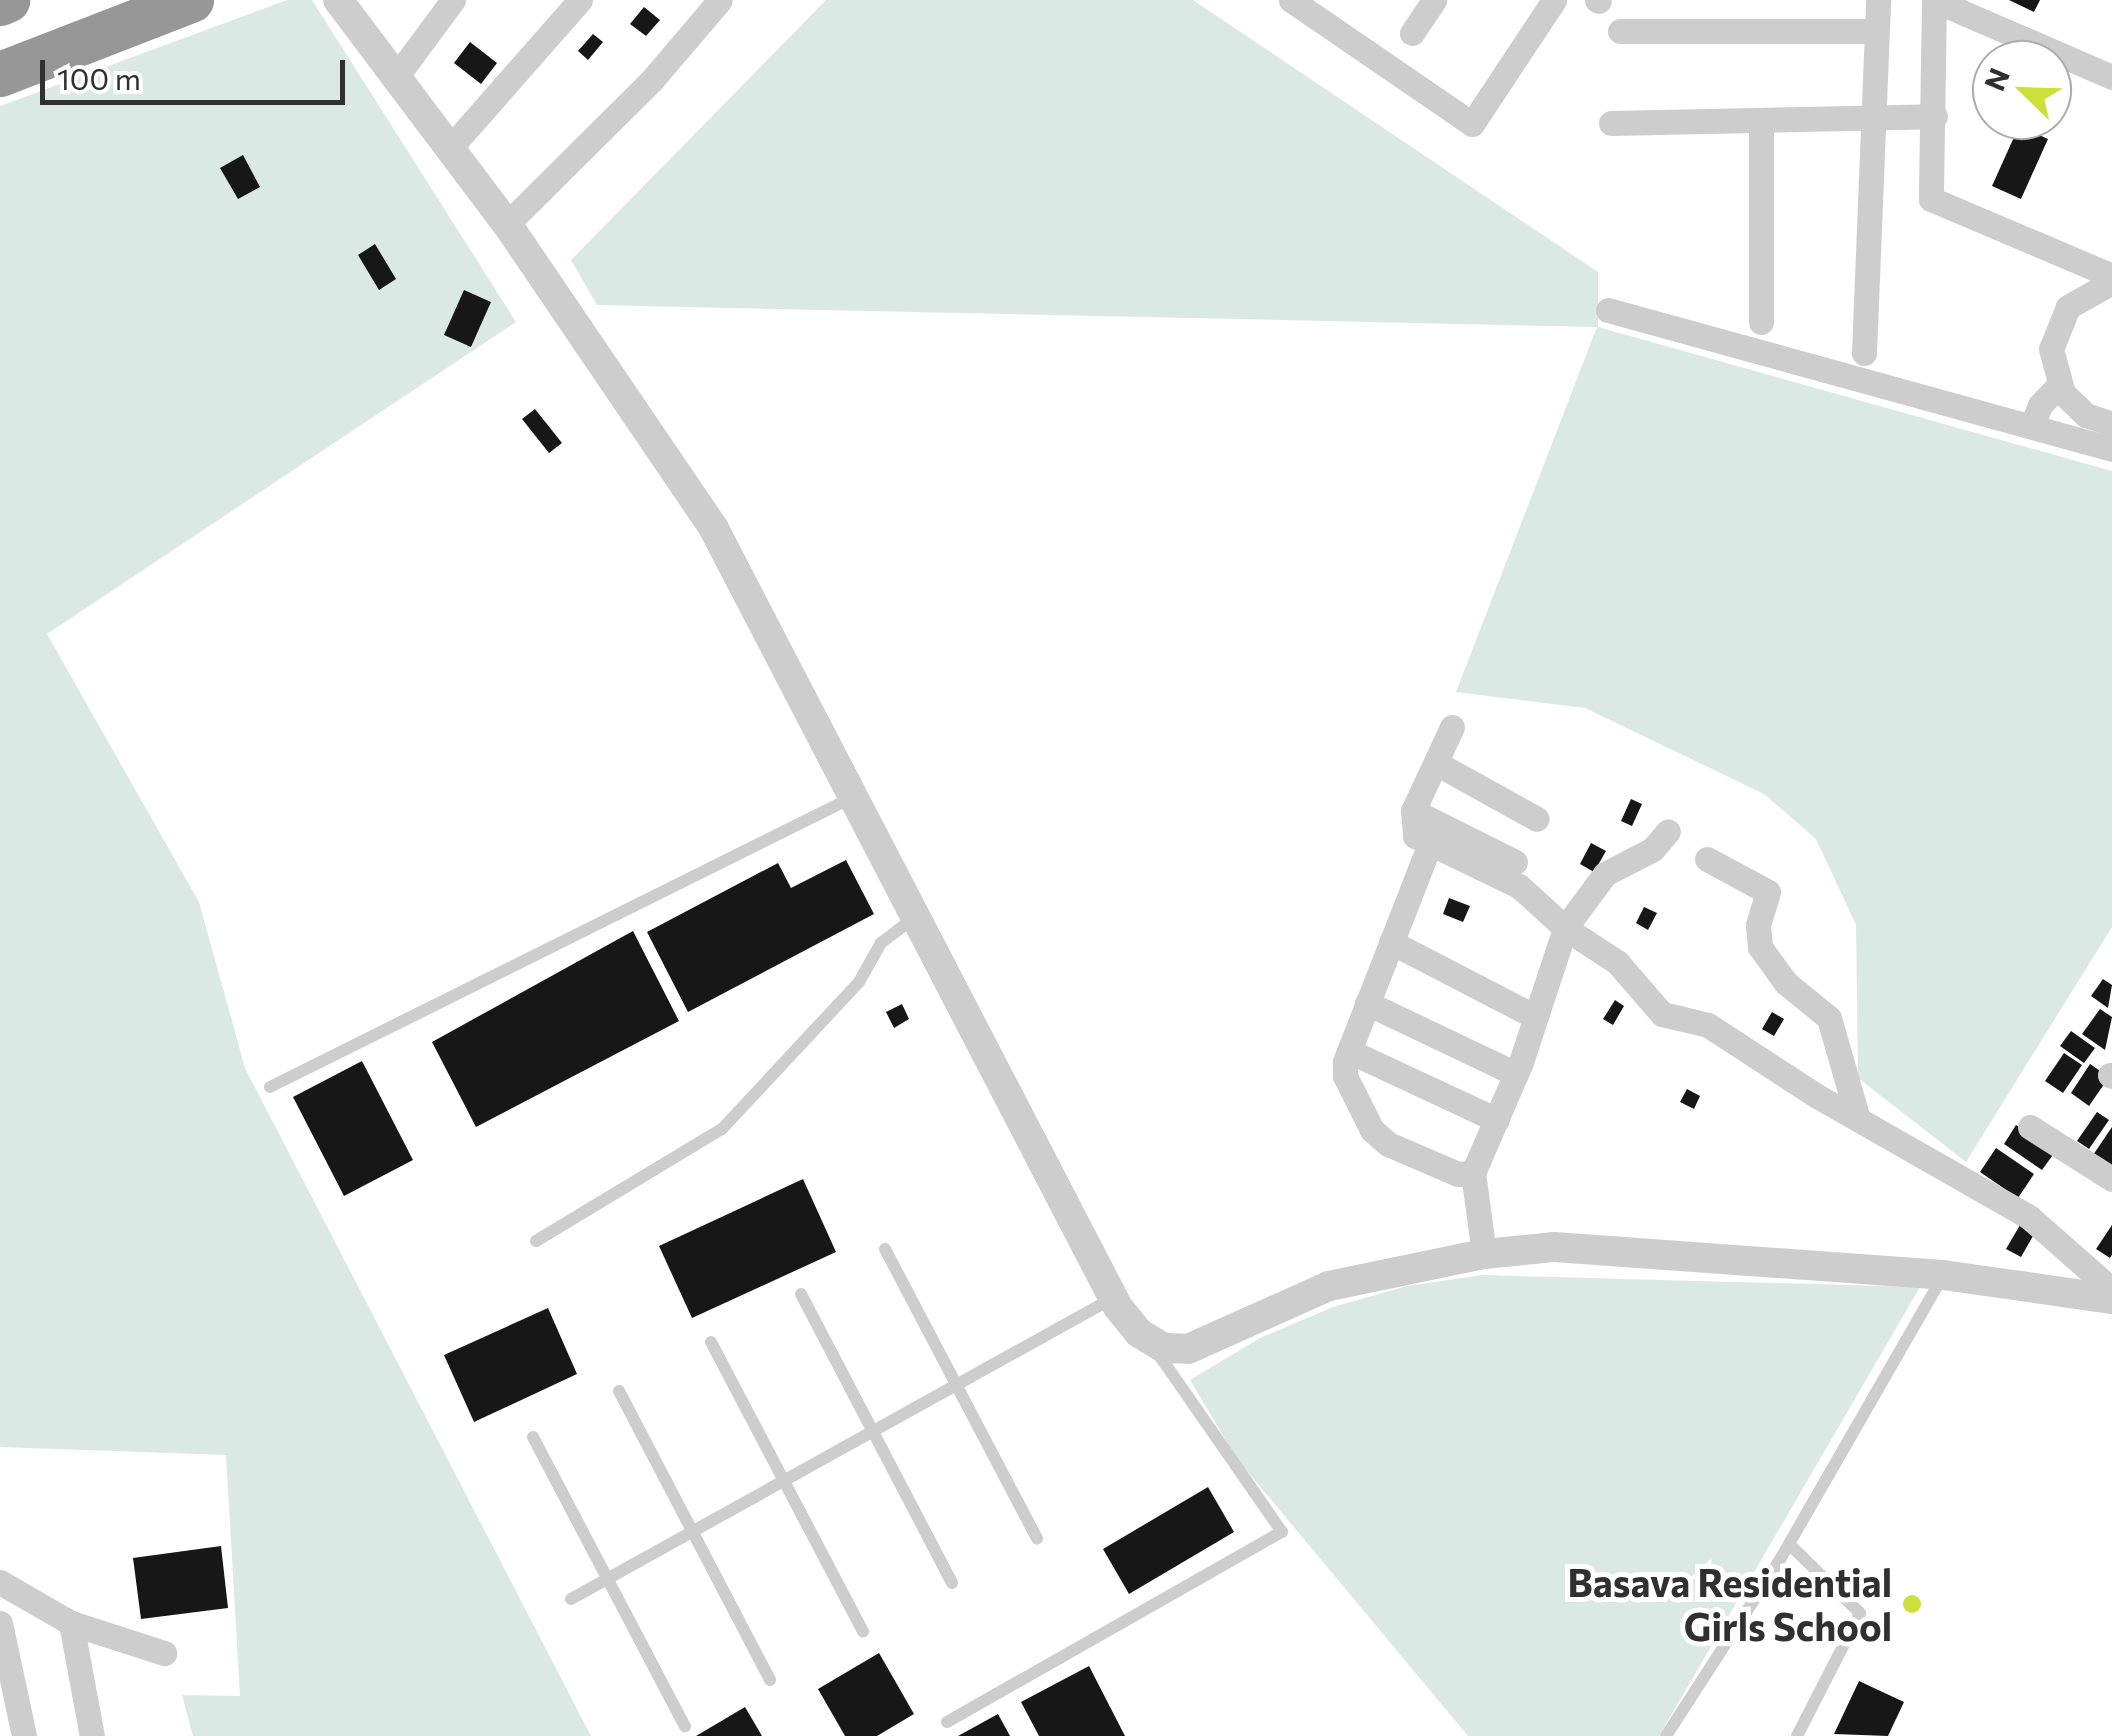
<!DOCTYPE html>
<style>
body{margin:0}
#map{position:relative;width:2112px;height:1736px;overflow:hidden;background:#fff;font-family:Commissioner,sans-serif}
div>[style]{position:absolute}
.green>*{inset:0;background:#dbe9e5}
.building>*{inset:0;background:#171717}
.service>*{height:12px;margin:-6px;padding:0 6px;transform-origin:6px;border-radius:6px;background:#cdcdcd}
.minor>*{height:25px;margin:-12.5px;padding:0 12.5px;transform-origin:12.5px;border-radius:12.5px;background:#cdcdcd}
.tertiary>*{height:30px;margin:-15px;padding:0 15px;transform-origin:15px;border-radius:15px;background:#cdcdcd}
.motorway>*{height:45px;margin:-22.5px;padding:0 22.5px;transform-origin:22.5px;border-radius:22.5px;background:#979797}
.dots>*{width:28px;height:28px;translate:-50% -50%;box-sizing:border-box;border:5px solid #fff;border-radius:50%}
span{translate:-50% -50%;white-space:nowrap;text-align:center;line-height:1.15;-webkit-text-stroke:10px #fff;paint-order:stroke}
.poi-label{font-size:38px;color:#303030;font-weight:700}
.right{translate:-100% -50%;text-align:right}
.north{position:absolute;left:1972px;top:40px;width:100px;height:100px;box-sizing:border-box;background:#fff;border:2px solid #acacac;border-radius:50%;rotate:293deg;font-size:28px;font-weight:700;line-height:40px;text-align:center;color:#303030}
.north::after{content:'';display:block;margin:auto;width:35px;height:45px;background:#cde039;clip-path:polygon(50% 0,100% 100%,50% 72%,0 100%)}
.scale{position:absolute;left:40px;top:60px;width:305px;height:45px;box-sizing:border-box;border:5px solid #303030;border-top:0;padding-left:12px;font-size:30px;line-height:35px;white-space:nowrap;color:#303030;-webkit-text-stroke:8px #fff;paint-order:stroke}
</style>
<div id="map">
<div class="green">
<i style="clip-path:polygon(287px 0,312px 0,516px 322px,47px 634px,199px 902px,245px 1068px,591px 1736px,193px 1736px,182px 1695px,240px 1696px,226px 1455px,0 1447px,0 106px)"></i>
<i style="clip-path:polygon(826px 0,1193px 0,1598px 272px,1598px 327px,2112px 471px,2112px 927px,1966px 1162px,1858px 1078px,1856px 925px,1816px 839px,1764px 794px,1585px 708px,1456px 692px,1597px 327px,597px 305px,571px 260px)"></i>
<i style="clip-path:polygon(1483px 1275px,1920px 1287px,1659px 1736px,1468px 1736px,1237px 1459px,1190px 1380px,1260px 1338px,1333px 1307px,1407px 1286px)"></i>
</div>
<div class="building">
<i style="clip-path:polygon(2009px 0,2040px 0,2034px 12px)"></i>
<i style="clip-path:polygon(644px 7px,660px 20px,646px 36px,630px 24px)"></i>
<i style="clip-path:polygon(593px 34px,603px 42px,588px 60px,578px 51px)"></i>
<i style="clip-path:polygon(470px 42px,497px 63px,481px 84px,454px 63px)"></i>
<i style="clip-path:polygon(2019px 126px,2048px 139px,2021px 199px,1992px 186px)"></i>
<i style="clip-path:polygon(243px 155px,260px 187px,238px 199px,220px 168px)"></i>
<i style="clip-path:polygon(375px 244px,396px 279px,379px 290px,358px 255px)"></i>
<i style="clip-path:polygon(464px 290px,491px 302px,471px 347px,444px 335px)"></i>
<i style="clip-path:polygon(535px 409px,562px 443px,549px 453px,522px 419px)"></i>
<i style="clip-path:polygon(1631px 799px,1642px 804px,1632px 826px,1621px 821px)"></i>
<i style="clip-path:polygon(1591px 843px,1606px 851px,1594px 872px,1580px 864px)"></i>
<i style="clip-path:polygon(846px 860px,874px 914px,688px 1012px,647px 932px,778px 863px,791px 888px)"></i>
<i style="clip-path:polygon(1449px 898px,1470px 906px,1463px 922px,1443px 914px)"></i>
<i style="clip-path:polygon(1644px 907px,1657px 913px,1648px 930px,1636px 923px)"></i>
<i style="clip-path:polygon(633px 931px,679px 1021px,476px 1127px,432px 1042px)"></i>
<i style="clip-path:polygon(2103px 979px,2112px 985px,2108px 1008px,2091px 996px)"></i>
<i style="clip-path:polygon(1615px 1000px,1624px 1006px,1613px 1025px,1603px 1019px)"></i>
<i style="clip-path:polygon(902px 1004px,909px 1019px,894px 1028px,886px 1012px)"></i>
<i style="clip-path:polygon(2100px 1009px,2112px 1017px,2105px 1050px,2082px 1034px)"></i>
<i style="clip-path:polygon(1772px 1012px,1784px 1019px,1774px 1036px,1762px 1029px)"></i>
<i style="clip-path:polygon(2071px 1031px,2095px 1048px,2084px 1063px,2060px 1046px)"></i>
<i style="clip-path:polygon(2064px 1053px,2082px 1065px,2063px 1093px,2045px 1081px)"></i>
<i style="clip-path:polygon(362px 1061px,413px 1160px,344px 1196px,293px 1097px)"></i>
<i style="clip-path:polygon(2090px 1064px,2109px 1077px,2089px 1106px,2071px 1093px)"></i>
<i style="clip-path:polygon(1687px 1089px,1700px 1096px,1694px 1109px,1680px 1102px)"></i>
<i style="clip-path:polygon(2097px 1112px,2109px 1120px,2089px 1149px,2077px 1141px)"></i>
<i style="clip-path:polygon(2016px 1125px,2055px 1152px,2042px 1170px,2004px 1144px)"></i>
<i style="clip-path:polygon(2112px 1127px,2112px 1168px,2093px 1155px)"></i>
<i style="clip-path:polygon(1996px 1148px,2034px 1174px,2018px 1198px,1980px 1172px)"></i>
<i style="clip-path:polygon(803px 1179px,836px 1252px,692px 1318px,659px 1246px)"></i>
<i style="clip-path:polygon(2023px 1220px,2037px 1229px,2021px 1257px,2006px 1249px)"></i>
<i style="clip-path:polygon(2112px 1225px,2112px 1255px,2110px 1258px,2096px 1249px)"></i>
<i style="clip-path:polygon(548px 1308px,577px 1374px,474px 1422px,444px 1355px)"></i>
<i style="clip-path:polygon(1208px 1487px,1234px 1532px,1129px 1594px,1103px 1549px)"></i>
<i style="clip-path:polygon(221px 1546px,228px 1608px,141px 1619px,133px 1558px)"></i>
<i style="clip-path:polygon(879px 1653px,914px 1714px,877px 1736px,845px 1736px,818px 1689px)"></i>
<i style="clip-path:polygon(1089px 1666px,1125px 1736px,1039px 1736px,1021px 1702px)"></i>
<i style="clip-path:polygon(1859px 1681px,1904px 1702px,1888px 1736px,1834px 1734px)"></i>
<i style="clip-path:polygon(745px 1707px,762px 1736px,696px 1736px)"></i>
<i style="clip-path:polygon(998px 1714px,1010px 1736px,958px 1736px)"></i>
</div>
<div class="service">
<i style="left:270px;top:1087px;width:651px;rotate:-26.45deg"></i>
<i style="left:536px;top:1241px;width:217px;rotate:-31.1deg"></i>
<i style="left:722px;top:1129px;width:201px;rotate:-47deg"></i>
<i style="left:859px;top:982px;width:45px;rotate:-60.6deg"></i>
<i style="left:881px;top:943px;width:43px;rotate:-37.4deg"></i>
<i style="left:885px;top:1249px;width:327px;rotate:62.3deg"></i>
<i style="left:801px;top:1294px;width:326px;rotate:62.4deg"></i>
<i style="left:711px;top:1342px;width:327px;rotate:62.3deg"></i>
<i style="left:619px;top:1391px;width:326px;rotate:62.4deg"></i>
<i style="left:533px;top:1437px;width:327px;rotate:62.3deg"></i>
<i style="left:1789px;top:1544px;width:99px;rotate:44.2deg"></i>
<i style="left:1860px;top:1613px;width:138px;rotate:117.1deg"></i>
<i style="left:571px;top:1599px;width:620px;rotate:-29.05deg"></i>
<i style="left:947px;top:1722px;width:385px;rotate:-29.6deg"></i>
<i style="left:1282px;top:1532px;width:223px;rotate:-124.8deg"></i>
<i style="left:1666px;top:1736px;width:206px;rotate:-57.1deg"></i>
<i style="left:1778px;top:1563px;width:331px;rotate:-60.1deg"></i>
</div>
<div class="minor">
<i style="left:1291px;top:0;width:219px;rotate:34.4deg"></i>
<i style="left:1472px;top:124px;width:149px;rotate:-56.5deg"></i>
<i style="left:1597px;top:0;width:2px;rotate:27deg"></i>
<i style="left:1934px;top:0;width:199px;rotate:90.9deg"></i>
<i style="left:1931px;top:199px;width:197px;rotate:23deg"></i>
<i style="left:1934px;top:0;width:194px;rotate:23.4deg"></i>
<i style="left:1620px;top:31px;width:257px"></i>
<i style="left:1412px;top:33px;width:40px;rotate:-56deg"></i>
<i style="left:396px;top:77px;width:96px;rotate:-53.5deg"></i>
<i style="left:1761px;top:120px;width:202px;rotate:90deg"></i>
<i style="left:1611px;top:123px;width:324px;rotate:-1.2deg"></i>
<i style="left:450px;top:148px;width:197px;rotate:-48.7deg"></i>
<i style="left:507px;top:224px;width:203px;rotate:-44.8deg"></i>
<i style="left:651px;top:81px;width:106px;rotate:-49.6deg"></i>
<i style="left:2112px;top:282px;width:51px;rotate:150.4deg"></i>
<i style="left:2068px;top:307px;width:45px;rotate:112deg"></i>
<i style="left:2051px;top:349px;width:46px;rotate:74.7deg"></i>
<i style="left:2063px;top:393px;width:32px;rotate:44deg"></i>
<i style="left:2086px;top:415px;width:28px;rotate:19deg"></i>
<i style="left:1608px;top:310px;width:523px;rotate:15.42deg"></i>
<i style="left:1864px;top:353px;width:353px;rotate:-87.7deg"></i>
<i style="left:2032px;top:426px;width:22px;rotate:-69deg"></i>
<i style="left:2040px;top:405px;width:28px;rotate:-46deg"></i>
<i style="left:1452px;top:727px;width:93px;rotate:114.9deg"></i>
<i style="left:1413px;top:811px;width:25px;rotate:85deg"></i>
<i style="left:1415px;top:836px;width:115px;rotate:25.7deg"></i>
<i style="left:1519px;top:886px;width:62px;rotate:42.4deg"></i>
<i style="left:1565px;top:928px;width:62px;rotate:33.2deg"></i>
<i style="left:1617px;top:962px;width:69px;rotate:49.1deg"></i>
<i style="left:1662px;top:1014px;width:47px;rotate:13.4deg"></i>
<i style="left:1708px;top:1025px;width:130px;rotate:33.1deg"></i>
<i style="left:1817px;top:1096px;width:244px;rotate:29.7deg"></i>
<i style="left:2029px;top:1217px;width:111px;rotate:41.3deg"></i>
<i style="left:1436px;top:763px;width:115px;rotate:29deg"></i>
<i style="left:1413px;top:811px;width:114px;rotate:26.6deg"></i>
<i style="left:1429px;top:846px;width:232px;rotate:111.3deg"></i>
<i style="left:1345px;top:1062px;width:14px;rotate:90deg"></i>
<i style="left:1345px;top:1076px;width:60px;rotate:63.4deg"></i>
<i style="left:1372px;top:1130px;width:21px;rotate:41deg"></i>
<i style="left:1388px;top:1144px;width:76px;rotate:23.2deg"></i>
<i style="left:1458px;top:1174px;width:15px;rotate:-4deg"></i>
<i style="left:1707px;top:859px;width:69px;rotate:28.4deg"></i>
<i style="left:1768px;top:892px;width:34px;rotate:107deg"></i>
<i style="left:1758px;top:925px;width:22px;rotate:85deg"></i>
<i style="left:1760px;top:947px;width:44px;rotate:54.2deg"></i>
<i style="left:1786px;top:983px;width:55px;rotate:39.1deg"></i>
<i style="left:1829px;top:1018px;width:105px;rotate:74deg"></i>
<i style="left:1391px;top:942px;width:161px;rotate:27.4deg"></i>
<i style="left:1367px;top:1003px;width:165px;rotate:25.5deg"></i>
<i style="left:1349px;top:1051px;width:163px;rotate:25deg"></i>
<i style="left:2110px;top:1075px;width:2px;rotate:27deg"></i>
<i style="left:2030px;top:1127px;width:97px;rotate:32.4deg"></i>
<i style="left:1484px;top:1254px;width:82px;rotate:-97.7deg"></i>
<i style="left:1473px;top:1173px;width:121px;rotate:-66.6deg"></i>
<i style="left:1521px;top:1062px;width:141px;rotate:-71.8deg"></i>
<i style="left:1565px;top:928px;width:67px;rotate:-53.5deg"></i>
<i style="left:1605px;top:874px;width:54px;rotate:-27.5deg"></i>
<i style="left:1653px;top:849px;width:23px;rotate:-50deg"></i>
<i style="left:0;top:1582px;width:82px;rotate:30deg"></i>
<i style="left:71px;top:1623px;width:98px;rotate:17.9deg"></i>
<i style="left:0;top:1623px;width:116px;rotate:78deg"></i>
<i style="left:71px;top:1623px;width:115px;rotate:79.5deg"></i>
</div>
<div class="tertiary">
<i style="left:338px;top:0;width:281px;rotate:53deg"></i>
<i style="left:507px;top:224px;width:369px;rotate:55.8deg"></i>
<i style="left:714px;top:529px;width:877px;rotate:62.56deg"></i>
<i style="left:1118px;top:1307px;width:33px;rotate:51deg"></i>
<i style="left:1139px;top:1333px;width:29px;rotate:31deg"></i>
<i style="left:1164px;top:1348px;width:24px;rotate:2deg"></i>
<i style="left:1188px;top:1349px;width:154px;rotate:-24.1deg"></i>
<i style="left:1329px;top:1286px;width:158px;rotate:-11.7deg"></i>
<i style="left:1484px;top:1254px;width:70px;rotate:-5.7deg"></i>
<i style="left:1554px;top:1247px;width:390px;rotate:4.1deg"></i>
<i style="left:1943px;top:1275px;width:171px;rotate:8.1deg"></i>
</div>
<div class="motorway">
<i style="left:0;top:3px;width:8px;rotate:-23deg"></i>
<i style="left:0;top:74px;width:205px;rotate:-21.2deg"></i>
</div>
<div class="dots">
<i style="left:1912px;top:1604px;background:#cde039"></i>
</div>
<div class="poi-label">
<span class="right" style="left:1892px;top:1604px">Basava Residential<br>Girls School</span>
</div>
<div class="north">N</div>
<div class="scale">100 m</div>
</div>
